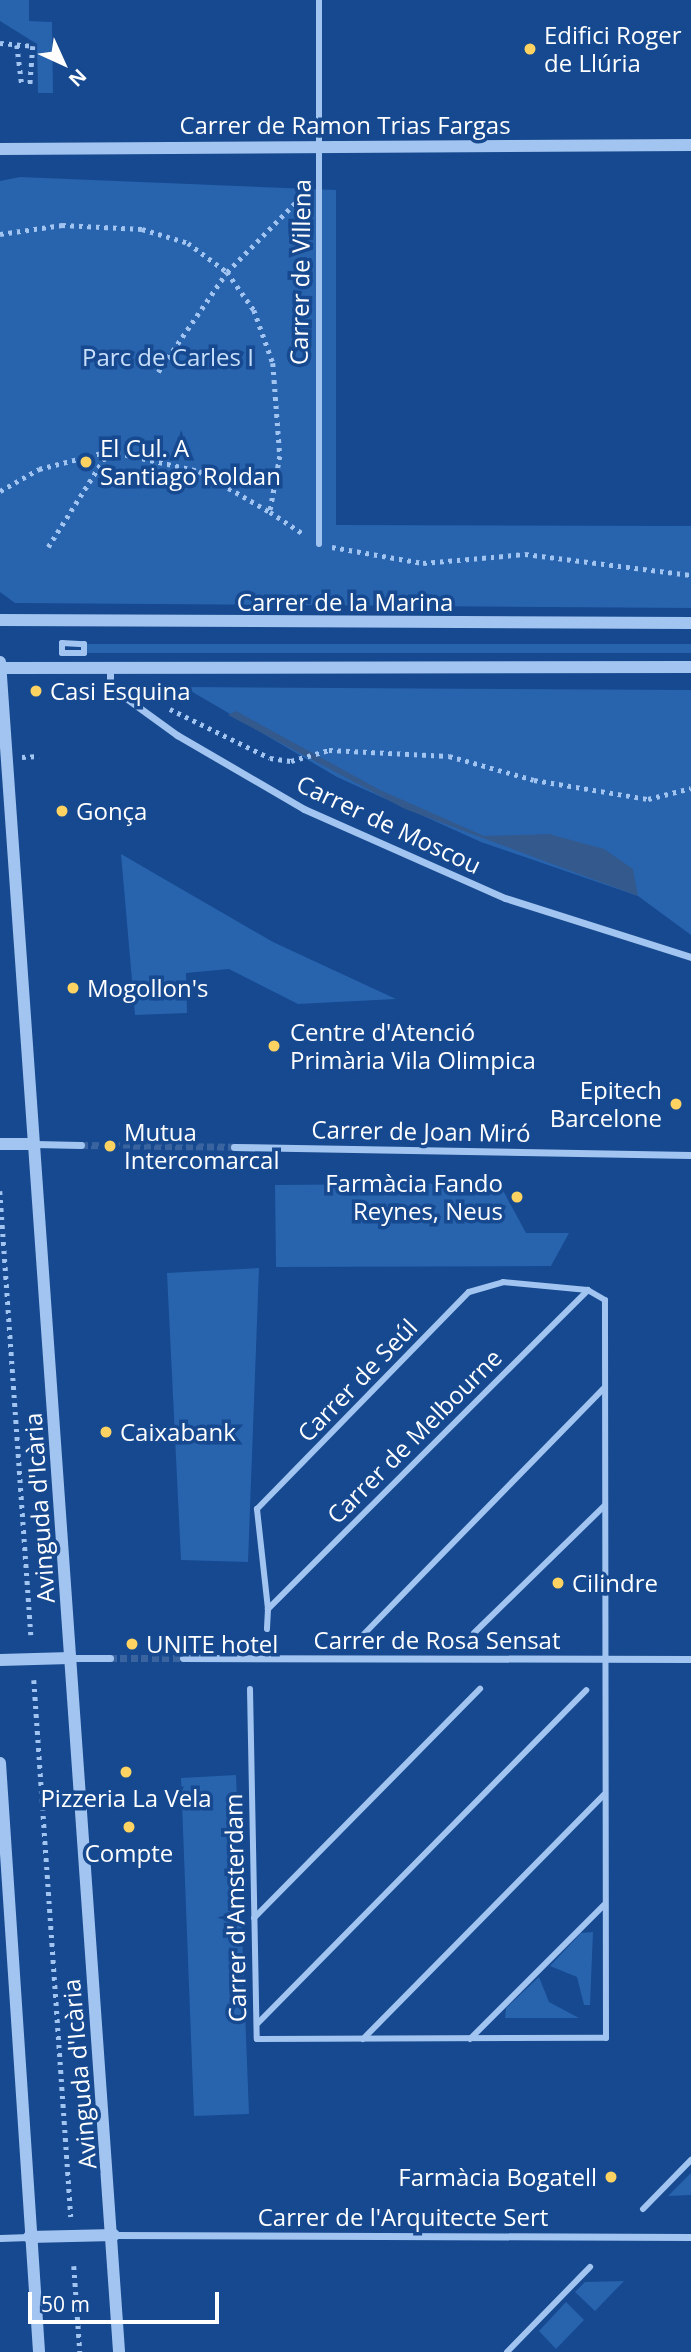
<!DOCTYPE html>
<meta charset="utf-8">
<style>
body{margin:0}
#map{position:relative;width:691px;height:2352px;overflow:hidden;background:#16498f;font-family:"Open Sans",sans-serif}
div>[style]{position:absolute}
.green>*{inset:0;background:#2863ae}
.water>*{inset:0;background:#345a8d}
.minor-tunnel>*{height:7px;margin-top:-3.5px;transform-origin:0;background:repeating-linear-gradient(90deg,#3964a0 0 7px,transparent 0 10.5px)}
.path>*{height:4.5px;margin-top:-2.25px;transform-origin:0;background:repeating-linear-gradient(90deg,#a2c4f0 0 3.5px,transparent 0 8.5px)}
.pedestrian>*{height:6px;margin:-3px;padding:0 3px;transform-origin:3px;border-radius:3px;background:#a2c4f0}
.minor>*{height:7px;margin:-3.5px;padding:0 3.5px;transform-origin:3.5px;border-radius:3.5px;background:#a2c4f0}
.tertiary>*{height:12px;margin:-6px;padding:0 6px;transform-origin:6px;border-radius:6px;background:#a2c4f0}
.dots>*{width:19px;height:19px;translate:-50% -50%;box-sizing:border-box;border:4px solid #16498f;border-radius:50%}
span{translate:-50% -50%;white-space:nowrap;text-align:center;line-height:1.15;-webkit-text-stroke:7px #16498f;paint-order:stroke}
.poi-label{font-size:24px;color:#fff}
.left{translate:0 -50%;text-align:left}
.right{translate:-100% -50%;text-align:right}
.street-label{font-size:24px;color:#fff}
.park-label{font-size:24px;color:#c8dffb}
.north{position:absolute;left:28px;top:28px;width:70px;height:70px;-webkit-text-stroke:5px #16498f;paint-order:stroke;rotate:135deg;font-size:19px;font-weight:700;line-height:28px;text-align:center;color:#fff}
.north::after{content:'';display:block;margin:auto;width:24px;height:32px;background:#fff;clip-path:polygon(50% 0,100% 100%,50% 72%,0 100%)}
.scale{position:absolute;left:28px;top:2292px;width:191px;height:32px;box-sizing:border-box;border:4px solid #fff;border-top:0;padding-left:9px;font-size:21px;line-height:24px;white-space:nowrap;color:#fff;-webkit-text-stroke:5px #16498f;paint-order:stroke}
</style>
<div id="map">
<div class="green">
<i style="clip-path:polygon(0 0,29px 0,29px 21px,52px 22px,53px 93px,38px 93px,37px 44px,0 21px)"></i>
<i style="clip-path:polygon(20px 177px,336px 190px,336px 525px,691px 526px,691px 608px,15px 603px,0 592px,0 181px)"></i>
<i style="clip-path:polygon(84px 644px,691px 644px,691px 653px,84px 653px)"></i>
<i style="clip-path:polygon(184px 687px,691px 690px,691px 935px,638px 896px,481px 842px,337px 777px)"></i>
<i style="clip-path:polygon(121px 854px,273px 942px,396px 999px,298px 1004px,229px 969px,186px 973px,187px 1013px,135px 1015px)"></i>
<i style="clip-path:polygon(499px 1183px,526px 1233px,569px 1233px,551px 1266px,276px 1267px,275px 1185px)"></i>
<i style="clip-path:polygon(259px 1268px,248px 1562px,181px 1560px,167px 1273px)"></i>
<i style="clip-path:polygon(236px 1775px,249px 2114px,194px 2116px,181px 1778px)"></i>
<i style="clip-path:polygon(593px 1932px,590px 2005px,584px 2005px,577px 1977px,550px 1966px,581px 1933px)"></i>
<i style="clip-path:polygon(539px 1977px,549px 2002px,579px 2018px,505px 2018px,506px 2008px)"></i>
<i style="clip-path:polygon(691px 2173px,691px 2195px,668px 2196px)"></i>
<i style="clip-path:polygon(624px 2281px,595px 2311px,575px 2292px,585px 2282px)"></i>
<i style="clip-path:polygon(566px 2302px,584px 2320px,556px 2349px,539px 2331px)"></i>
</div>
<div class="water">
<i style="clip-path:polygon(236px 711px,380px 790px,484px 836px,549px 834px,604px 849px,633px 869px,638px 896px,405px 809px,228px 715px)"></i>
</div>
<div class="minor-tunnel">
<i style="left:81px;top:1145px;width:153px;rotate:0.7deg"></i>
<i style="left:110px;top:1658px;width:73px"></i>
</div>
<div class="path">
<i style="left:0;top:43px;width:33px;rotate:5deg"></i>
<i style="left:33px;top:46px;width:40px;rotate:94.3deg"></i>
<i style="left:17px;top:45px;width:41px;rotate:83deg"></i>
<i style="left:0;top:234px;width:63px;rotate:-8.3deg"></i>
<i style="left:62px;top:225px;width:80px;rotate:2.9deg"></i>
<i style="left:142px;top:229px;width:48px;rotate:16.9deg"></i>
<i style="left:188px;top:243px;width:49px;rotate:36.6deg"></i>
<i style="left:227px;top:272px;width:47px;rotate:54.6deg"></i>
<i style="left:254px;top:310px;width:56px;rotate:70.3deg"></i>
<i style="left:273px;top:363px;width:93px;rotate:85.7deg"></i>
<i style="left:280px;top:456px;width:57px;rotate:100.1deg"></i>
<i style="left:270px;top:512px;width:42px;rotate:33.3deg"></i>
<i style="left:158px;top:372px;width:121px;rotate:-55.4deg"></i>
<i style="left:227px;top:272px;width:108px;rotate:-45.4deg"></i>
<i style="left:0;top:491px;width:45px;rotate:-29.4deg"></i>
<i style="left:39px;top:469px;width:72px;rotate:-14.4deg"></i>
<i style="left:109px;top:451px;width:92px;rotate:12.5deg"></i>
<i style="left:199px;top:471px;width:82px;rotate:30deg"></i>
<i style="left:48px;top:547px;width:114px;rotate:-57.6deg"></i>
<i style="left:332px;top:547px;width:92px;rotate:10deg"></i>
<i style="left:423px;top:563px;width:102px;rotate:-5deg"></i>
<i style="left:525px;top:554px;width:167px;rotate:7.2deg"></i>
<i style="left:72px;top:693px;width:25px"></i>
<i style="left:170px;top:709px;width:111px;rotate:26.1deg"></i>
<i style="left:270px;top:758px;width:21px;rotate:8deg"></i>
<i style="left:291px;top:761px;width:40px;rotate:-16deg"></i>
<i style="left:329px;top:750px;width:120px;rotate:2.9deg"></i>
<i style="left:449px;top:756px;width:88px;rotate:15.8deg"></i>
<i style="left:534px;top:780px;width:116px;rotate:9.5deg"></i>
<i style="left:648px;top:799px;width:44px;rotate:-14.3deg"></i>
<i style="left:22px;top:757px;width:17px;rotate:-3deg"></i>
<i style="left:0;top:1191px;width:445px;rotate:86deg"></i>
<i style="left:34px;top:1680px;width:538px;rotate:86.06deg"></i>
<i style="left:74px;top:2266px;width:86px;rotate:86deg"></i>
</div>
<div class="pedestrian">
<i style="left:319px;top:0;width:544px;rotate:90deg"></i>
<i style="left:62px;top:643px;width:22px;rotate:3deg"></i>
<i style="left:84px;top:644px;width:9px;rotate:90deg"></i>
<i style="left:84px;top:653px;width:22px;rotate:180deg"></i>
<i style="left:62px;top:653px;width:10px;rotate:-90deg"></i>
<i style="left:268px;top:1609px;width:101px;rotate:-96.3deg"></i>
<i style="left:257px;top:1509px;width:303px;rotate:-45.7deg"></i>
<i style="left:469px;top:1292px;width:35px;rotate:-16deg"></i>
<i style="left:503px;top:1282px;width:85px;rotate:5.4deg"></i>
<i style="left:474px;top:1633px;width:182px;rotate:-44.3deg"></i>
<i style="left:363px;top:1635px;width:345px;rotate:-45.7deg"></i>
<i style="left:250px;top:1689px;width:350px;rotate:88.9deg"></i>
<i style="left:257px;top:2039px;width:349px;rotate:-0.2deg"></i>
<i style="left:606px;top:2038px;width:738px;rotate:-90.08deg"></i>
<i style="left:605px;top:1300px;width:20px;rotate:-150deg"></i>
<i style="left:588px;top:1290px;width:452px;rotate:135.1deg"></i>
<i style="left:268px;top:1609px;width:20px;rotate:93deg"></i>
<i style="left:254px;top:1918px;width:322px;rotate:-45.4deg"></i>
<i style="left:257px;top:2024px;width:469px;rotate:-45.4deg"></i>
<i style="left:363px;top:2039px;width:344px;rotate:-45.4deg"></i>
<i style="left:470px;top:2039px;width:190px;rotate:-45deg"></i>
<i style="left:643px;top:2209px;width:69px;rotate:-45.6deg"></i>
<i style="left:507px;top:2352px;width:119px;rotate:-45.7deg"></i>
</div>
<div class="minor">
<i style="left:110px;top:668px;width:18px;rotate:90deg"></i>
<i style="left:110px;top:686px;width:11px;rotate:38deg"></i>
<i style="left:119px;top:693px;width:72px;rotate:35.9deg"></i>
<i style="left:177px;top:735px;width:147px;rotate:30.2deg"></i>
<i style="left:304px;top:809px;width:220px;rotate:23.9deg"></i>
<i style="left:505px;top:898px;width:195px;rotate:17.6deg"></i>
<i style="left:34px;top:1144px;width:47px;rotate:1.2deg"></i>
<i style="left:234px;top:1147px;width:457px;rotate:1deg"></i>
<i style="left:70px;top:1658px;width:40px"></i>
<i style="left:183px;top:1658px;width:508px;rotate:0.11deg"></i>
<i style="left:114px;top:2235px;width:577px;rotate:0.2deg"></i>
<i style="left:0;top:2238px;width:29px;rotate:-2deg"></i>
</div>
<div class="tertiary">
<i style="left:0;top:149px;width:691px;rotate:-0.33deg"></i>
<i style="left:0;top:620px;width:691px;rotate:0.25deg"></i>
<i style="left:0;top:662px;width:1694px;rotate:85.97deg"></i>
<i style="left:0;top:668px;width:691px;rotate:-0.08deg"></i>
<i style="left:0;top:1144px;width:34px"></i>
<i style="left:0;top:1660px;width:70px;rotate:-1.6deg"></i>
<i style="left:0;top:1763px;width:590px;rotate:86.21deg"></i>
<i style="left:29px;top:2237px;width:85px;rotate:-1.3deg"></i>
</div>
<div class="dots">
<i style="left:530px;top:49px;background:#ffd361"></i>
<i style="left:86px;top:462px;background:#ffd361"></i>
<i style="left:36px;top:691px;background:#ffd361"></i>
<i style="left:62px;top:811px;background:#ffd361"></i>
<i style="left:73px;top:988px;background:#ffd361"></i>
<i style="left:274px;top:1046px;background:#ffd361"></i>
<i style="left:676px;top:1104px;background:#ffd361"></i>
<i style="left:110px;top:1146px;background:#ffd361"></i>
<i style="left:517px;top:1197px;background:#ffd361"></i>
<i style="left:106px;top:1432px;background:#ffd361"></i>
<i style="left:558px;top:1583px;background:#ffd361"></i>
<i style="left:132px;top:1644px;background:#ffd361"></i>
<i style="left:126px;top:1772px;background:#ffd361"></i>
<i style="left:129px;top:1827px;background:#ffd361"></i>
<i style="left:611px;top:2177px;background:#ffd361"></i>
</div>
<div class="poi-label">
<span class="left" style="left:544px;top:49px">Edifici Roger<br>de Llúria</span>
<span class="left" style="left:100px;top:462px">El Cul. A<br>Santiago Roldan</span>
<span class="left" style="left:50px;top:691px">Casi Esquina</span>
<span class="left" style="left:76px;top:811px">Gonça</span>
<span class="left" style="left:87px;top:988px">Mogollon's</span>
<span class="left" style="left:290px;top:1046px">Centre d'Atenció<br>Primària Vila Olimpica</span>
<span class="right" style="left:662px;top:1104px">Epitech<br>Barcelone</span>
<span class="left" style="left:124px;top:1146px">Mutua<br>Intercomarcal</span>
<span class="right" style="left:503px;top:1197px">Farmàcia Fando<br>Reynes, Neus</span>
<span class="left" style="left:120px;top:1432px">Caixabank</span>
<span class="left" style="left:572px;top:1583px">Cilindre</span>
<span class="left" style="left:146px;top:1644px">UNITE hotel</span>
<span style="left:126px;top:1798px">Pizzeria La Vela</span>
<span style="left:129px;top:1853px">Compte</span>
<span class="right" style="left:597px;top:2177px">Farmàcia Bogatell</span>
</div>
<div class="street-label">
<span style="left:345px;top:125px">Carrer de Ramon Trias Fargas</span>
<span style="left:300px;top:272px;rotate:-89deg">Carrer de Villena</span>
<span style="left:345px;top:602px">Carrer de la Marina</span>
<span style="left:389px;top:824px;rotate:25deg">Carrer de Moscou</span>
<span style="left:421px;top:1131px;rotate:1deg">Carrer de Joan Miró</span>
<span style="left:357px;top:1380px;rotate:-46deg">Carrer de Seúl</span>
<span style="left:414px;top:1436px;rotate:-45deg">Carrer de Melbourne</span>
<span style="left:39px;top:1508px;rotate:-94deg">Avinguda d'Icària</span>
<span style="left:437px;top:1640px">Carrer de Rosa Sensat</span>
<span style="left:235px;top:1908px;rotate:-91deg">Carrer d'Amsterdam</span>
<span style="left:79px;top:2074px;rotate:-95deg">Avinguda d'Icària</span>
<span style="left:403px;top:2217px">Carrer de l'Arquitecte Sert</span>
</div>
<div class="park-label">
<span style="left:168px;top:357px">Parc de Carles I</span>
</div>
<div class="north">N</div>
<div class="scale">50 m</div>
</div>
